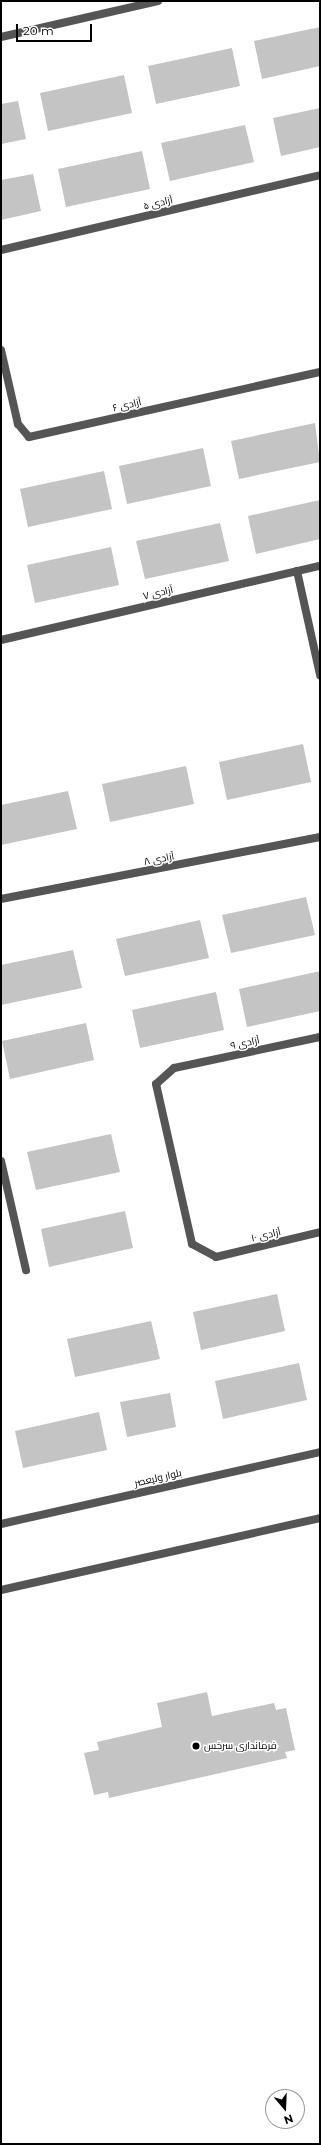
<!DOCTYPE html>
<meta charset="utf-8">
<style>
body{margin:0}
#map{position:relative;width:321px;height:2145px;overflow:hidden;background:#fff;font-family:Montserrat,Cairo,sans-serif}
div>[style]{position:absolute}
.building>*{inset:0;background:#c4c4c4}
.minor>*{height:8px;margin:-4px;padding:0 4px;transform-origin:4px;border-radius:4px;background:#555}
.tertiary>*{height:8px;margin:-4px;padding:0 4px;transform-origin:4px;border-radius:4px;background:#555}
.dots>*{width:11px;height:11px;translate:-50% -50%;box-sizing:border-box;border:2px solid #fff;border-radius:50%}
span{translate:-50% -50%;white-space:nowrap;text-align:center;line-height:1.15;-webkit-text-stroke:3px #fff;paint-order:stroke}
.street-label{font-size:10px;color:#000}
.poi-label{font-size:10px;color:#000}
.left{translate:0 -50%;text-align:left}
.frame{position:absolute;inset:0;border:2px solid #000;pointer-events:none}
.north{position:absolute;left:265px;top:2089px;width:40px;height:40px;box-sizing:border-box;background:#fff;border:1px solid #999;border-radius:50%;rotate:161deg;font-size:11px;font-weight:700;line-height:16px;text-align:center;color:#000}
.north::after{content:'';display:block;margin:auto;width:14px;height:18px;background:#000;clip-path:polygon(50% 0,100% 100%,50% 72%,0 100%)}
.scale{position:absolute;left:16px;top:24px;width:76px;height:18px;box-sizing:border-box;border:2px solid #000;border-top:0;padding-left:5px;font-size:12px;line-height:14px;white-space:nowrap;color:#000;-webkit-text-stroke:3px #fff;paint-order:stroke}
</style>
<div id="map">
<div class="building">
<i style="clip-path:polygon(320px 27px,320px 66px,262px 79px,254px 41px)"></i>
<i style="clip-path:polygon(232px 48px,240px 86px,156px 104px,148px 66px)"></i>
<i style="clip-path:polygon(124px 75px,132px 113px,48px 131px,40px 93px)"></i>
<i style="clip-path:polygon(18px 101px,26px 139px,1px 144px,1px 104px)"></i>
<i style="clip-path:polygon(320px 108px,320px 147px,281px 156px,273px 118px)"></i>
<i style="clip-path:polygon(245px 125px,254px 162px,170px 181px,161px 143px)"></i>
<i style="clip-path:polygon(142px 151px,150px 189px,66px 207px,58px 169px)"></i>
<i style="clip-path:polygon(33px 174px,41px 211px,1px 220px,1px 180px)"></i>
<i style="clip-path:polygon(315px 423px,320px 462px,239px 479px,231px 441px)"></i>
<i style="clip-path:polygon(203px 448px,211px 486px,127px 504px,119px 466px)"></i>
<i style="clip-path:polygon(104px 471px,112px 509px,28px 527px,20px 489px)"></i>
<i style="clip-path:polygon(320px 500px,320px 539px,256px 554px,248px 516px)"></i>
<i style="clip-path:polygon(220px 523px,229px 561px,145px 579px,136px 541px)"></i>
<i style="clip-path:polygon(111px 547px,119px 585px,35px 603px,27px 565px)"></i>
<i style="clip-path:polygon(303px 744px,311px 782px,227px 800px,219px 762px)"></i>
<i style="clip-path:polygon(186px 766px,194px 804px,110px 822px,102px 784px)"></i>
<i style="clip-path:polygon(68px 791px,77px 829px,1px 845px,1px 805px)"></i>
<i style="clip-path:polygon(306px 897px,315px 935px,231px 953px,222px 915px)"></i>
<i style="clip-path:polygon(200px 920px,209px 958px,125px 976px,116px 939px)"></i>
<i style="clip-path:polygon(73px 950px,82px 988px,1px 1005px,1px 965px)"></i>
<i style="clip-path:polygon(320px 971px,320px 1011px,247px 1027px,239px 989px)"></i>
<i style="clip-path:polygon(216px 992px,224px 1030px,140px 1048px,132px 1010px)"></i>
<i style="clip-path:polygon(86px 1023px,94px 1060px,10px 1079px,2px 1041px)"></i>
<i style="clip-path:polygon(111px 1134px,120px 1172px,36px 1190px,27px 1152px)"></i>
<i style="clip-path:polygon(125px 1211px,133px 1248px,49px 1267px,41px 1229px)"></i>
<i style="clip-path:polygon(277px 1294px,285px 1331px,201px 1350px,193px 1312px)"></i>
<i style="clip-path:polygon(151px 1321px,160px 1359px,75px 1377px,67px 1339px)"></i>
<i style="clip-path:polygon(299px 1363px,307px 1400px,223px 1419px,215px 1381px)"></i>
<i style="clip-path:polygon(170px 1393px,176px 1427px,127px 1437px,120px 1402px)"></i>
<i style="clip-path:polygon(99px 1412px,107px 1450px,23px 1468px,15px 1431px)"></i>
<i style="clip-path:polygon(207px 1692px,212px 1716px,274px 1703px,276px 1710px,286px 1708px,295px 1750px,285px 1752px,287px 1758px,109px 1798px,108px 1792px,94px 1795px,84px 1753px,99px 1750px,97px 1742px,162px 1727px,157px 1703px)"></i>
</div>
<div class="minor">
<i style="left:1px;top:37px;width:161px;rotate:-12.9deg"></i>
<i style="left:1px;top:250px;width:328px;rotate:-13.2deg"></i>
<i style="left:1px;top:350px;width:76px;rotate:77.1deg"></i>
<i style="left:18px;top:424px;width:17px;rotate:50deg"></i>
<i style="left:29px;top:437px;width:298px;rotate:-12.6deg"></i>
<i style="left:297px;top:571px;width:107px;rotate:77.5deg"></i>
<i style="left:1px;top:640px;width:327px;rotate:-13.1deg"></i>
<i style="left:1px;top:899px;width:325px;rotate:-11deg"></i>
<i style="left:320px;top:1037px;width:149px;rotate:168deg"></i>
<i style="left:174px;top:1068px;width:24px;rotate:138deg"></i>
<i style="left:156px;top:1084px;width:164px;rotate:77.3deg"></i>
<i style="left:192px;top:1244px;width:27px;rotate:28deg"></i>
<i style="left:216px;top:1257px;width:107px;rotate:-13.5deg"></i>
<i style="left:1px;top:1161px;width:112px;rotate:77.1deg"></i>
</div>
<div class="tertiary">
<i style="left:1px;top:1524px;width:327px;rotate:-12.7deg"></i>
<i style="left:1px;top:1590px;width:327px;rotate:-12.7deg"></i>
</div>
<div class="dots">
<i style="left:196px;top:1746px;background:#000"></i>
</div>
<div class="street-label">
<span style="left:158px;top:203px;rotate:-13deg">آزادی ۵</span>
<span style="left:127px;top:405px;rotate:-13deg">آزادی ۶</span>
<span style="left:158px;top:593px;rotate:-13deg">آزادی ۷</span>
<span style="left:159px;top:859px;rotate:-11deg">آزادی ۸</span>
<span style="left:245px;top:1043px;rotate:-12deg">آزادی ۹</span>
<span style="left:266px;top:1235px;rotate:-13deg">آزادی ۱۰</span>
<span style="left:158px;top:1478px;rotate:-13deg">بلوار ولیعصر</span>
</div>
<div class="poi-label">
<span class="left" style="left:204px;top:1746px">فرمانداری سرخس</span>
</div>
<div class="frame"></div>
<div class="north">N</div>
<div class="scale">20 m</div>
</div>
